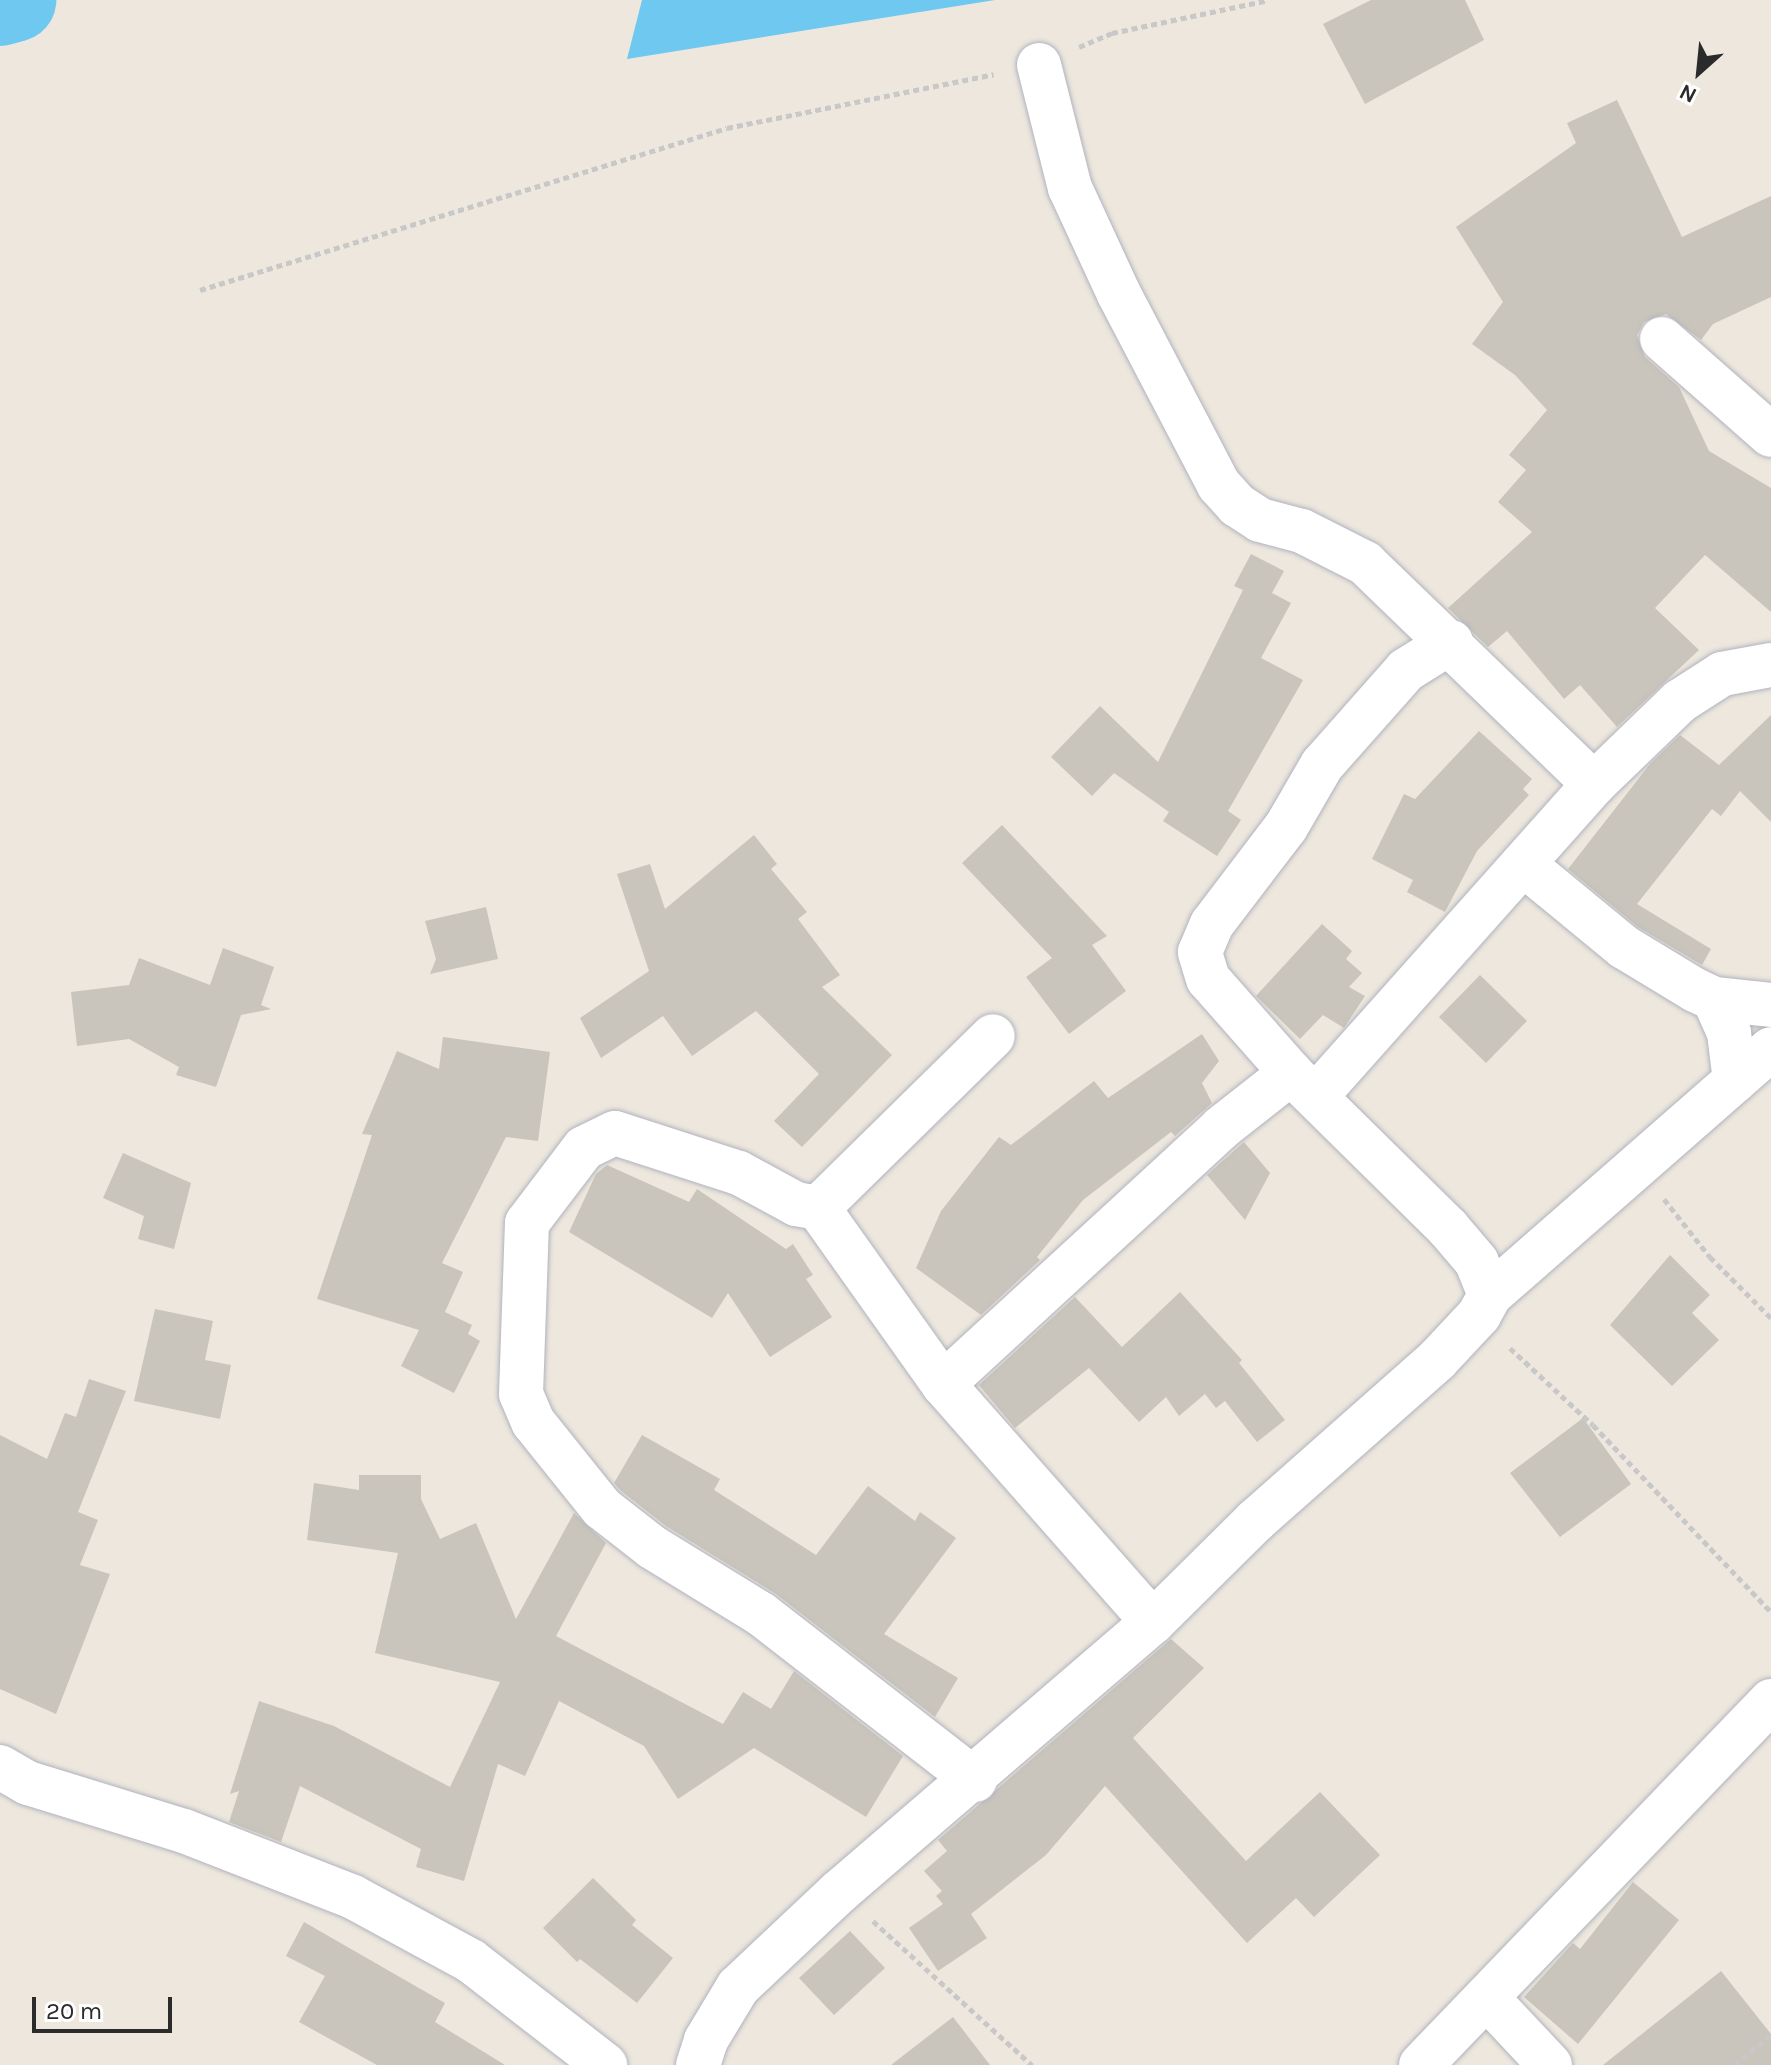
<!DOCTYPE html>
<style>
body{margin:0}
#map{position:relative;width:1771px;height:2065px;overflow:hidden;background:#ede7dd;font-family:Karla,sans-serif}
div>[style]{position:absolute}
.water>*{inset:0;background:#6fc8f0}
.river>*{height:84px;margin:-42px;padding:0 42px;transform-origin:42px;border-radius:42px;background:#6fc8f0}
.building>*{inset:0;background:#c9c5bc}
.path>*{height:5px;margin-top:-2.5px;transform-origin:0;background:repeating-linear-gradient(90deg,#c8c8c8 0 6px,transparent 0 10px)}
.roads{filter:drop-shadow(0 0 2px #b1b3bf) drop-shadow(0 0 2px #b1b3bf)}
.minor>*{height:44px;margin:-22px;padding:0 22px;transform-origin:22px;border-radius:22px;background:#fff}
span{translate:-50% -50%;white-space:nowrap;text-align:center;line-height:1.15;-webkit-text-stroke:8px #fff;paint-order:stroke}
.north{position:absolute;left:1659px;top:32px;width:80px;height:80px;-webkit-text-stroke:6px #fff;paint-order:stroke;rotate:207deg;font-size:22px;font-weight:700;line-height:32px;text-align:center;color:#2b2b2b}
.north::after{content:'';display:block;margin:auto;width:28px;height:36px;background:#2b2b2b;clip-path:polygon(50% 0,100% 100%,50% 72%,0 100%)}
.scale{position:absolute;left:32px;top:1997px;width:140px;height:36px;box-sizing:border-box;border:4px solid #2b2b2b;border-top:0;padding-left:10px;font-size:24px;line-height:28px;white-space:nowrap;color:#2b2b2b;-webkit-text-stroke:6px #fff;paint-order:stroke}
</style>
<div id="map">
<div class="water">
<i style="clip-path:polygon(642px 0,995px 0,627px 59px)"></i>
</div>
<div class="river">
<i style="left:0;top:4px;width:15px;rotate:-16deg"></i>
</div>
<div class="building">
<i style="clip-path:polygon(1371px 0,1465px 0,1484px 40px,1365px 104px,1323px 24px)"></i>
<i style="clip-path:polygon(1617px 100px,1682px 237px,1771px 196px,1771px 297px,1713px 324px,1701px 340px,1666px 314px,1644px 322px,1637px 335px,1645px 357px,1679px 387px,1709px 451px,1771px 488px,1771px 612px,1705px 555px,1655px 608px,1699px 650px,1617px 727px,1580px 685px,1564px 699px,1507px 631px,1488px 647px,1448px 608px,1532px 532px,1498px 502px,1526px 470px,1509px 455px,1547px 410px,1515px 375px,1472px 344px,1503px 302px,1456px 227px,1576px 143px,1567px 123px)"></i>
<i style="clip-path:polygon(1251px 554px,1284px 571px,1272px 593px,1291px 603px,1261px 658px,1303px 680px,1228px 811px,1241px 820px,1217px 856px,1163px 821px,1169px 812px,1114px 773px,1092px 796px,1051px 757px,1100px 706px,1158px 762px,1243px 590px,1234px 586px)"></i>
<i style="clip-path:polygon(1771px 715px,1771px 822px,1740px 791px,1721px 816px,1712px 809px,1637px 904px,1711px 949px,1702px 965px,1638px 927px,1568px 869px,1650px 764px,1680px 735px,1719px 765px)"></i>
<i style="clip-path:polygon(1479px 731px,1532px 779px,1523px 789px,1529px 795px,1477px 851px,1445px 912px,1407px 892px,1413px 880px,1372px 859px,1404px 794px,1415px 799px)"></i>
<i style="clip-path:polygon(1002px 825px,1107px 936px,1092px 945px,1126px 991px,1069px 1034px,1026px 977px,1052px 958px,962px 863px)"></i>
<i style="clip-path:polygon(754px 835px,777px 864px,771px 869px,807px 912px,798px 919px,840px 975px,822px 987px,892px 1055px,802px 1147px,774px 1121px,819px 1074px,756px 1011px,692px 1056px,663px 1016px,601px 1058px,580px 1018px,649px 971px,617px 874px,650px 864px,665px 909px)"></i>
<i style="clip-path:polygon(486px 907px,498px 959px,430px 974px,436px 959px,425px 921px)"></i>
<i style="clip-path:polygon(1322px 924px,1352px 951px,1346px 959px,1362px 973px,1349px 987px,1365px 996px,1344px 1028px,1323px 1015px,1300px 1039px,1256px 996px)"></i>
<i style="clip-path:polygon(223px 948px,274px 967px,261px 1005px,271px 1009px,241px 1015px,216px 1087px,176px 1075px,179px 1067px,129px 1039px,77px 1046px,71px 992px,129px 985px,139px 958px,210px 985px)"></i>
<i style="clip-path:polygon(1480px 975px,1527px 1021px,1486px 1063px,1439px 1017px)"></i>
<i style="clip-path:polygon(1202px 1034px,1219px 1061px,1202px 1083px,1212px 1103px,1175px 1136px,1171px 1132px,1083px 1200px,1037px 1257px,1040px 1260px,981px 1315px,916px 1268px,941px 1211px,999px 1137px,1011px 1145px,1094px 1081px,1108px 1098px)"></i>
<i style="clip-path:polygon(443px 1037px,550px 1052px,538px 1141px,506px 1137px,442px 1263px,463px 1272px,445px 1312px,472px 1325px,468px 1334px,480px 1341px,454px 1393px,401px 1366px,419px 1330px,317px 1299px,372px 1135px,362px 1134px,397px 1051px,439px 1069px)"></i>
<i style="clip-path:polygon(1244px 1142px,1270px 1173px,1245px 1220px,1207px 1175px)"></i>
<i style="clip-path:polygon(123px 1153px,191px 1183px,174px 1249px,138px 1239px,144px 1216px,103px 1198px)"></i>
<i style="clip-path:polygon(607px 1165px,689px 1202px,697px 1189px,786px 1249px,793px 1244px,813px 1275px,806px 1279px,832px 1317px,770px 1357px,728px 1293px,712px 1318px,569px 1232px,596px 1174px)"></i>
<i style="clip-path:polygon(1670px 1255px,1710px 1295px,1692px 1313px,1719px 1340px,1672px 1386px,1610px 1325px)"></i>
<i style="clip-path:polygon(1180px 1292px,1242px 1360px,1239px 1363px,1285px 1420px,1257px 1442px,1225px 1401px,1216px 1408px,1205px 1394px,1179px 1416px,1166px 1397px,1139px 1422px,1089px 1368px,1015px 1428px,979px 1385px,1075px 1297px,1122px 1347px)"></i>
<i style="clip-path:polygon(155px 1309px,213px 1321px,205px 1360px,231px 1365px,220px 1419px,134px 1401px)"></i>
<i style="clip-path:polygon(89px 1379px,126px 1391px,78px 1512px,98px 1520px,80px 1565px,110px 1574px,56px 1714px,0 1689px,0 1435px,47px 1459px,65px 1413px,76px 1417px)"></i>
<i style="clip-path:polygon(1583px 1418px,1631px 1484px,1560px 1537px,1510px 1473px)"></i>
<i style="clip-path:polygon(642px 1435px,720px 1479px,714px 1490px,816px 1555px,868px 1486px,915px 1521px,920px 1512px,956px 1538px,884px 1634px,958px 1678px,935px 1717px,776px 1594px,666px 1526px,620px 1490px,614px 1483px)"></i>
<i style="clip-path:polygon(359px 1475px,421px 1475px,421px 1499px,440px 1539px,476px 1523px,516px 1619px,574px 1513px,606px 1543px,556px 1636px,723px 1724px,743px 1692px,771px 1709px,794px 1671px,903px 1756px,866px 1817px,754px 1748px,678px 1799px,644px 1746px,559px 1701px,525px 1776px,498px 1764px,464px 1881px,416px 1867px,421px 1849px,300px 1786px,281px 1842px,229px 1822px,239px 1791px,230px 1794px,259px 1701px,334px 1726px,450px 1787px,500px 1682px,375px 1653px,398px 1553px,307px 1540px,314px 1483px,359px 1490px)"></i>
<i style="clip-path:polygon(1171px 1639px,1204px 1668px,1133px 1738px,1246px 1861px,1320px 1792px,1380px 1855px,1314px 1917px,1296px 1898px,1247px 1943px,1105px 1786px,1046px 1855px,971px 1914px,987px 1938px,938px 1971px,909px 1928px,943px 1904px,936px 1896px,942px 1891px,924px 1871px,947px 1851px,938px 1840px)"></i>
<i style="clip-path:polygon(593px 1878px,636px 1920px,632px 1925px,673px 1958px,637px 2003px,580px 1959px,577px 1962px,543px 1928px)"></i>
<i style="clip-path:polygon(1633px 1882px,1679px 1920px,1578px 2044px,1524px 1997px,1573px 1943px,1580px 1949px)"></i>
<i style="clip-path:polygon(304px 1922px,445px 2003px,435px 2022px,505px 2065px,377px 2065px,299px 2022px,325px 1976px,286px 1956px)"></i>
<i style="clip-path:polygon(850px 1931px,885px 1968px,834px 2015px,799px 1978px)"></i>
<i style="clip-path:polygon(1721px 1971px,1771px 2034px,1771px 2065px,1603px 2065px)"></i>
<i style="clip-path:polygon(953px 2017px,990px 2065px,891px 2065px)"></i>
</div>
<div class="path">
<i style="left:1079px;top:47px;width:36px;rotate:-23deg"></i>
<i style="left:1112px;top:33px;width:159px;rotate:-11.9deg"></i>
<i style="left:200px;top:290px;width:551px;rotate:-17.09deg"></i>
<i style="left:727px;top:128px;width:272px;rotate:-11.4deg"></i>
<i style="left:1664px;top:1199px;width:74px;rotate:51.6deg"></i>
<i style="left:1710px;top:1257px;width:86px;rotate:45deg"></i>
<i style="left:1510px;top:1348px;width:113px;rotate:42.9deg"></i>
<i style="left:1593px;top:1425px;width:258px;rotate:46.4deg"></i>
<i style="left:873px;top:1921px;width:215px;rotate:42.2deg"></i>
<i style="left:1735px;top:2065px;width:47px;rotate:-39.8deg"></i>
</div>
<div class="roads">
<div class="minor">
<i style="left:1039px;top:65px;width:127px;rotate:75.9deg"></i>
<i style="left:1070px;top:188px;width:117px;rotate:65.2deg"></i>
<i style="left:1119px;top:294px;width:216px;rotate:62.4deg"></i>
<i style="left:1219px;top:485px;width:27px;rotate:48deg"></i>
<i style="left:1237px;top:505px;width:27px;rotate:33deg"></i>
<i style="left:1260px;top:520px;width:43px;rotate:14.7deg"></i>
<i style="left:1302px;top:531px;width:71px;rotate:26.9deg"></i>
<i style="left:1365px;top:563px;width:318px;rotate:44deg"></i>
<i style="left:1662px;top:339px;width:145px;rotate:41.4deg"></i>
<i style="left:1523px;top:864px;width:131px;rotate:39.4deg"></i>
<i style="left:1624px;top:947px;width:83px;rotate:31.2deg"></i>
<i style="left:1695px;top:990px;width:21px;rotate:25deg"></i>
<i style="left:1714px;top:999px;width:57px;rotate:6deg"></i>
<i style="left:1714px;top:999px;width:37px;rotate:66deg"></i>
<i style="left:1729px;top:1033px;width:48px;rotate:82.9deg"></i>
<i style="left:1316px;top:1096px;width:418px;rotate:-48.3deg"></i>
<i style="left:1594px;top:784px;width:120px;rotate:-44deg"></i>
<i style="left:1680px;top:701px;width:50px;rotate:-32.7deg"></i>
<i style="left:1722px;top:674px;width:50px;rotate:-10.4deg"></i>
<i style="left:818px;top:1208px;width:216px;rotate:54.6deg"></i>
<i style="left:943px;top:1384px;width:317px;rotate:48.6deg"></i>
<i style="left:1490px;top:1295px;width:373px;rotate:-41.2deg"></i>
<i style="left:943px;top:1384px;width:378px;rotate:-42.6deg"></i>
<i style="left:1221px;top:1128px;width:89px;rotate:-38.2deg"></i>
<i style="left:0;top:1767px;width:32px;rotate:30deg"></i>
<i style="left:28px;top:1783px;width:163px;rotate:17.1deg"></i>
<i style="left:184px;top:1831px;width:181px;rotate:21.3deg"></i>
<i style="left:353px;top:1897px;width:134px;rotate:28.5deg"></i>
<i style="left:471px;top:1961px;width:170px;rotate:37.8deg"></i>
<i style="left:975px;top:1780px;width:271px;rotate:-142.2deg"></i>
<i style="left:761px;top:1614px;width:128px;rotate:-148.4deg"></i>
<i style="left:652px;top:1547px;width:63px;rotate:-142deg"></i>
<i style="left:602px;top:1508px;width:110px;rotate:-128.7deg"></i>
<i style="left:533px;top:1422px;width:30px;rotate:-113deg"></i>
<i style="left:521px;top:1394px;width:171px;rotate:-88deg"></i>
<i style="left:527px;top:1223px;width:94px;rotate:-52.8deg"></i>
<i style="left:584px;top:1148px;width:34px;rotate:-26deg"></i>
<i style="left:615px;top:1133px;width:130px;rotate:17.9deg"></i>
<i style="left:739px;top:1173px;width:65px;rotate:28.5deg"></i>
<i style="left:796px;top:1204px;width:22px;rotate:10deg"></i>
<i style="left:818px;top:1208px;width:245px;rotate:-44.5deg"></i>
<i style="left:1487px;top:1998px;width:92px;rotate:46.8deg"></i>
<i style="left:698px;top:2065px;width:26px;rotate:-72deg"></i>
<i style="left:706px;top:2040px;width:62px;rotate:-58.9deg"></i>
<i style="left:738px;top:1987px;width:140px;rotate:-43.3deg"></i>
<i style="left:840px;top:1891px;width:413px;rotate:-40.7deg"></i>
<i style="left:1153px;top:1622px;width:144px;rotate:-44.7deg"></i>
<i style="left:1255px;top:1521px;width:243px;rotate:-41.5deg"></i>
<i style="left:1437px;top:1360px;width:62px;rotate:-47deg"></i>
<i style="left:1479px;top:1315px;width:23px;rotate:-61deg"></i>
<i style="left:1490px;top:1295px;width:35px;rotate:-112deg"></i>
<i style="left:1477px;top:1262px;width:45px;rotate:-130.5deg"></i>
<i style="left:1448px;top:1228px;width:221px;rotate:-135.4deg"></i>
<i style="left:1291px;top:1073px;width:125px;rotate:-131.4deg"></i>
<i style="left:1208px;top:979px;width:28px;rotate:-107deg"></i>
<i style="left:1200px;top:952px;width:30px;rotate:-67deg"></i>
<i style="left:1212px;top:924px;width:122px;rotate:-52.7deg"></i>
<i style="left:1286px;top:827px;width:72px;rotate:-59.9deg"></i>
<i style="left:1322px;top:765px;width:127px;rotate:-48.5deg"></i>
<i style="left:1406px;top:670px;width:53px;rotate:-31.9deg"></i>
<i style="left:1421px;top:2065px;width:505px;rotate:-46.12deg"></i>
</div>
</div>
<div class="north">N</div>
<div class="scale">20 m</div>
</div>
